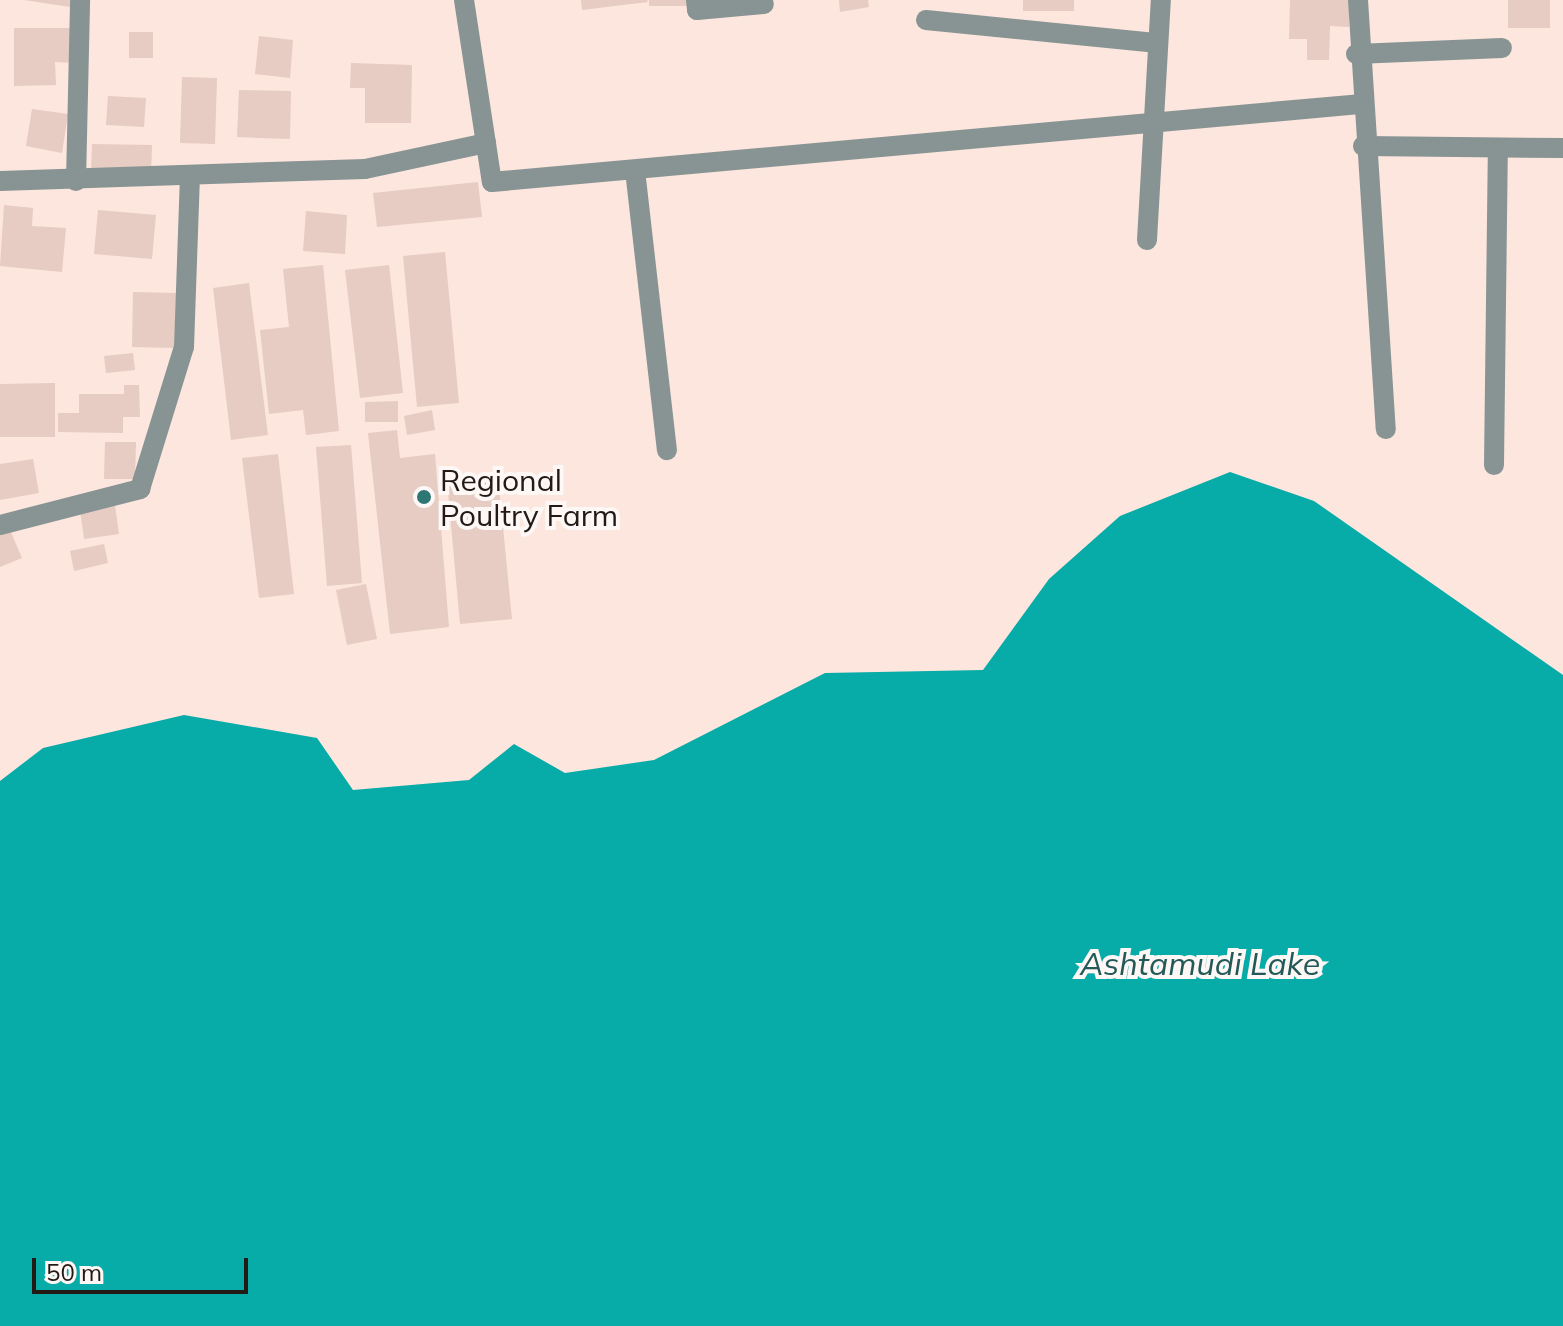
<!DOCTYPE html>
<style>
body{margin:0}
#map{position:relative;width:1563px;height:1326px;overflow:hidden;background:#fce6de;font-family:Mulish,sans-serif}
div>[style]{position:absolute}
.water>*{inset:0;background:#07aba7}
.building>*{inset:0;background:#e6ccc2}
.minor>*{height:20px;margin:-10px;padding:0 10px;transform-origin:10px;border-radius:10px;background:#879493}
.dots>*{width:22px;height:22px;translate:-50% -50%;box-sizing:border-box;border:4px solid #fdf7f5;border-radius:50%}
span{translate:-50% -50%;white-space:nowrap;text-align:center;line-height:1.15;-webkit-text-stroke:8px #fdf7f5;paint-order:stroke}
.poi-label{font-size:30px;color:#231a16}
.left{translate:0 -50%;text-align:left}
.water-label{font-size:32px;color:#235a58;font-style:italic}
.scale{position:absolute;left:32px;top:1258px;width:216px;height:36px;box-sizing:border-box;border:4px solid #231a16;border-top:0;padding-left:10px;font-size:24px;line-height:28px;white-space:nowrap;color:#231a16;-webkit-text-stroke:6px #fdf7f5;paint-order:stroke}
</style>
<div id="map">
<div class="water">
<i style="clip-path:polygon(1230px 472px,1314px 501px,1563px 675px,1563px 1326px,0 1326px,0 781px,43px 748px,184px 715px,317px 738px,353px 790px,469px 780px,514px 744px,565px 773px,654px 760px,825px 673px,983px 670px,1049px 579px,1120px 516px)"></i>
</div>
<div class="building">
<i style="clip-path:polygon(24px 0,71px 0,70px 7px)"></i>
<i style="clip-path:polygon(581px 0,647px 0,648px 2px,582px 10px)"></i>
<i style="clip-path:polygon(649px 0,687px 0,687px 6px,649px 6px)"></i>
<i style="clip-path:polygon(839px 0,868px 0,869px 7px,840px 12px)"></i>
<i style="clip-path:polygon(1023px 0,1074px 0,1074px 11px,1023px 11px)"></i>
<i style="clip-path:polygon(1290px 0,1350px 0,1349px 27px,1330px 26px,1329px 60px,1307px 60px,1307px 39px,1289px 39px)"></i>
<i style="clip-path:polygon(1508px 0,1550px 0,1550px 28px,1508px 28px)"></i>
<i style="clip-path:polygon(14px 28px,74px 28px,75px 63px,55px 62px,56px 85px,14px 86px)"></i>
<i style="clip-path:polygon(129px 32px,153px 32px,153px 58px,129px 58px)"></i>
<i style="clip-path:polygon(259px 36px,293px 40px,290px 78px,255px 74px)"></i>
<i style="clip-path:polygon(351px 63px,412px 65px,411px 123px,365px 123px,365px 88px,350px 88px)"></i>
<i style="clip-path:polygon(182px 77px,217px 78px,215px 144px,180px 143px)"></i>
<i style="clip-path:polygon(239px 90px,291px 91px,290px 139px,237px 137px)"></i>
<i style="clip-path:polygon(108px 96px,146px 98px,144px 127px,106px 125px)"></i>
<i style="clip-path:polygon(32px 109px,68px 114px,62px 153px,26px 146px)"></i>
<i style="clip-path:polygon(92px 144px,152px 145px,151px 175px,91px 173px)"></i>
<i style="clip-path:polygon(478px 182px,482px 217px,377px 227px,373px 193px)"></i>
<i style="clip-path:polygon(4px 205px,33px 208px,32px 226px,66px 228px,62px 272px,0 266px)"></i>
<i style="clip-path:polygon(98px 210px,156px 215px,152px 259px,94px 254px)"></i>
<i style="clip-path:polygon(306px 211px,347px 215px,345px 254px,303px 251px)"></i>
<i style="clip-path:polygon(445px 252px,459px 403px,417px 407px,403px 256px)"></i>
<i style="clip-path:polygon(323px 265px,339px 431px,306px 435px,303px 410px,269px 414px,260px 330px,289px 327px,283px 269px)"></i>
<i style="clip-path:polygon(389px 265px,403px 393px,360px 398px,345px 270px)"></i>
<i style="clip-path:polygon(249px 283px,268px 435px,231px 440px,213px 288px)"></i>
<i style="clip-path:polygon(133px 292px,178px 293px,177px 348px,132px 347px)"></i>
<i style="clip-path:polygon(133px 353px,135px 370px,106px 373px,104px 356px)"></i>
<i style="clip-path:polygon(55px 383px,55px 437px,0 437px,0 384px)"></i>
<i style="clip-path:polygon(124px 385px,139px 385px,140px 417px,123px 417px,123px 433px,58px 432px,58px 413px,79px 413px,79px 394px,124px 394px)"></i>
<i style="clip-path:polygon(398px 401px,398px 422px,365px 422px,365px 402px)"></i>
<i style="clip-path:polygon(432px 410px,435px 430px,407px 435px,404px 416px)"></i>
<i style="clip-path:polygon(397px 430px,400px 458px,435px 454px,449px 627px,390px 634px,368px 433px)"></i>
<i style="clip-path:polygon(105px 442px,136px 442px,135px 479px,104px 479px)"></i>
<i style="clip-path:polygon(351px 445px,362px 583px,327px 586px,316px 447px)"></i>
<i style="clip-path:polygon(278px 454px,294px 594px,259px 598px,242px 458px)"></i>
<i style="clip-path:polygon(33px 459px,39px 493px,0 500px,0 464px)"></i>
<i style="clip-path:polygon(498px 476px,512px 619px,460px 624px,447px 481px)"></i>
<i style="clip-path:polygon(115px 505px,119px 534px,84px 539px,80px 510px)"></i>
<i style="clip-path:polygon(10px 530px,22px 558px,0 567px,0 534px)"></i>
<i style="clip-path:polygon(104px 544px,108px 563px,74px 571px,70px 551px)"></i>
<i style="clip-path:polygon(366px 584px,377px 639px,347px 645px,336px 590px)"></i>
</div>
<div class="minor">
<i style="left:464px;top:0;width:184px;rotate:81.3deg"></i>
<i style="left:492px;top:182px;width:871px;rotate:-5.13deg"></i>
<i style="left:696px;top:0;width:10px;rotate:84deg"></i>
<i style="left:697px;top:10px;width:67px;rotate:-5.1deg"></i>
<i style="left:1358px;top:0;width:430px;rotate:86.3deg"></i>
<i style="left:926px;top:20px;width:233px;rotate:5.7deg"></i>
<i style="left:1356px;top:54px;width:146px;rotate:-2.4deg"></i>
<i style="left:1363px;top:146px;width:200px;rotate:0.6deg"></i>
<i style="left:635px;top:170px;width:282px;rotate:83.5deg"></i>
<i style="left:0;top:181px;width:365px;rotate:-1.9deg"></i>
<i style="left:365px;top:169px;width:124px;rotate:-12.1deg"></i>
<i style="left:76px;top:181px;width:181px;rotate:-88.7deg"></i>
<i style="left:1147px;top:240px;width:240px;rotate:-86.7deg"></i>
<i style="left:1494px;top:465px;width:317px;rotate:-89.3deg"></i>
<i style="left:0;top:525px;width:145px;rotate:-14.4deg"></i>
<i style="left:140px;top:489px;width:149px;rotate:-72.8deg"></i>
<i style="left:184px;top:347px;width:169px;rotate:-88deg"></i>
</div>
<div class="dots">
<i style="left:424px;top:497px;background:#2d7674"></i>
</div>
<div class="poi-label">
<span class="left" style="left:440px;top:497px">Regional<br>Poultry Farm</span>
</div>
<div class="water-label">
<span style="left:1200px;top:963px">Ashtamudi Lake</span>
</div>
<div class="scale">50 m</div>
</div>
